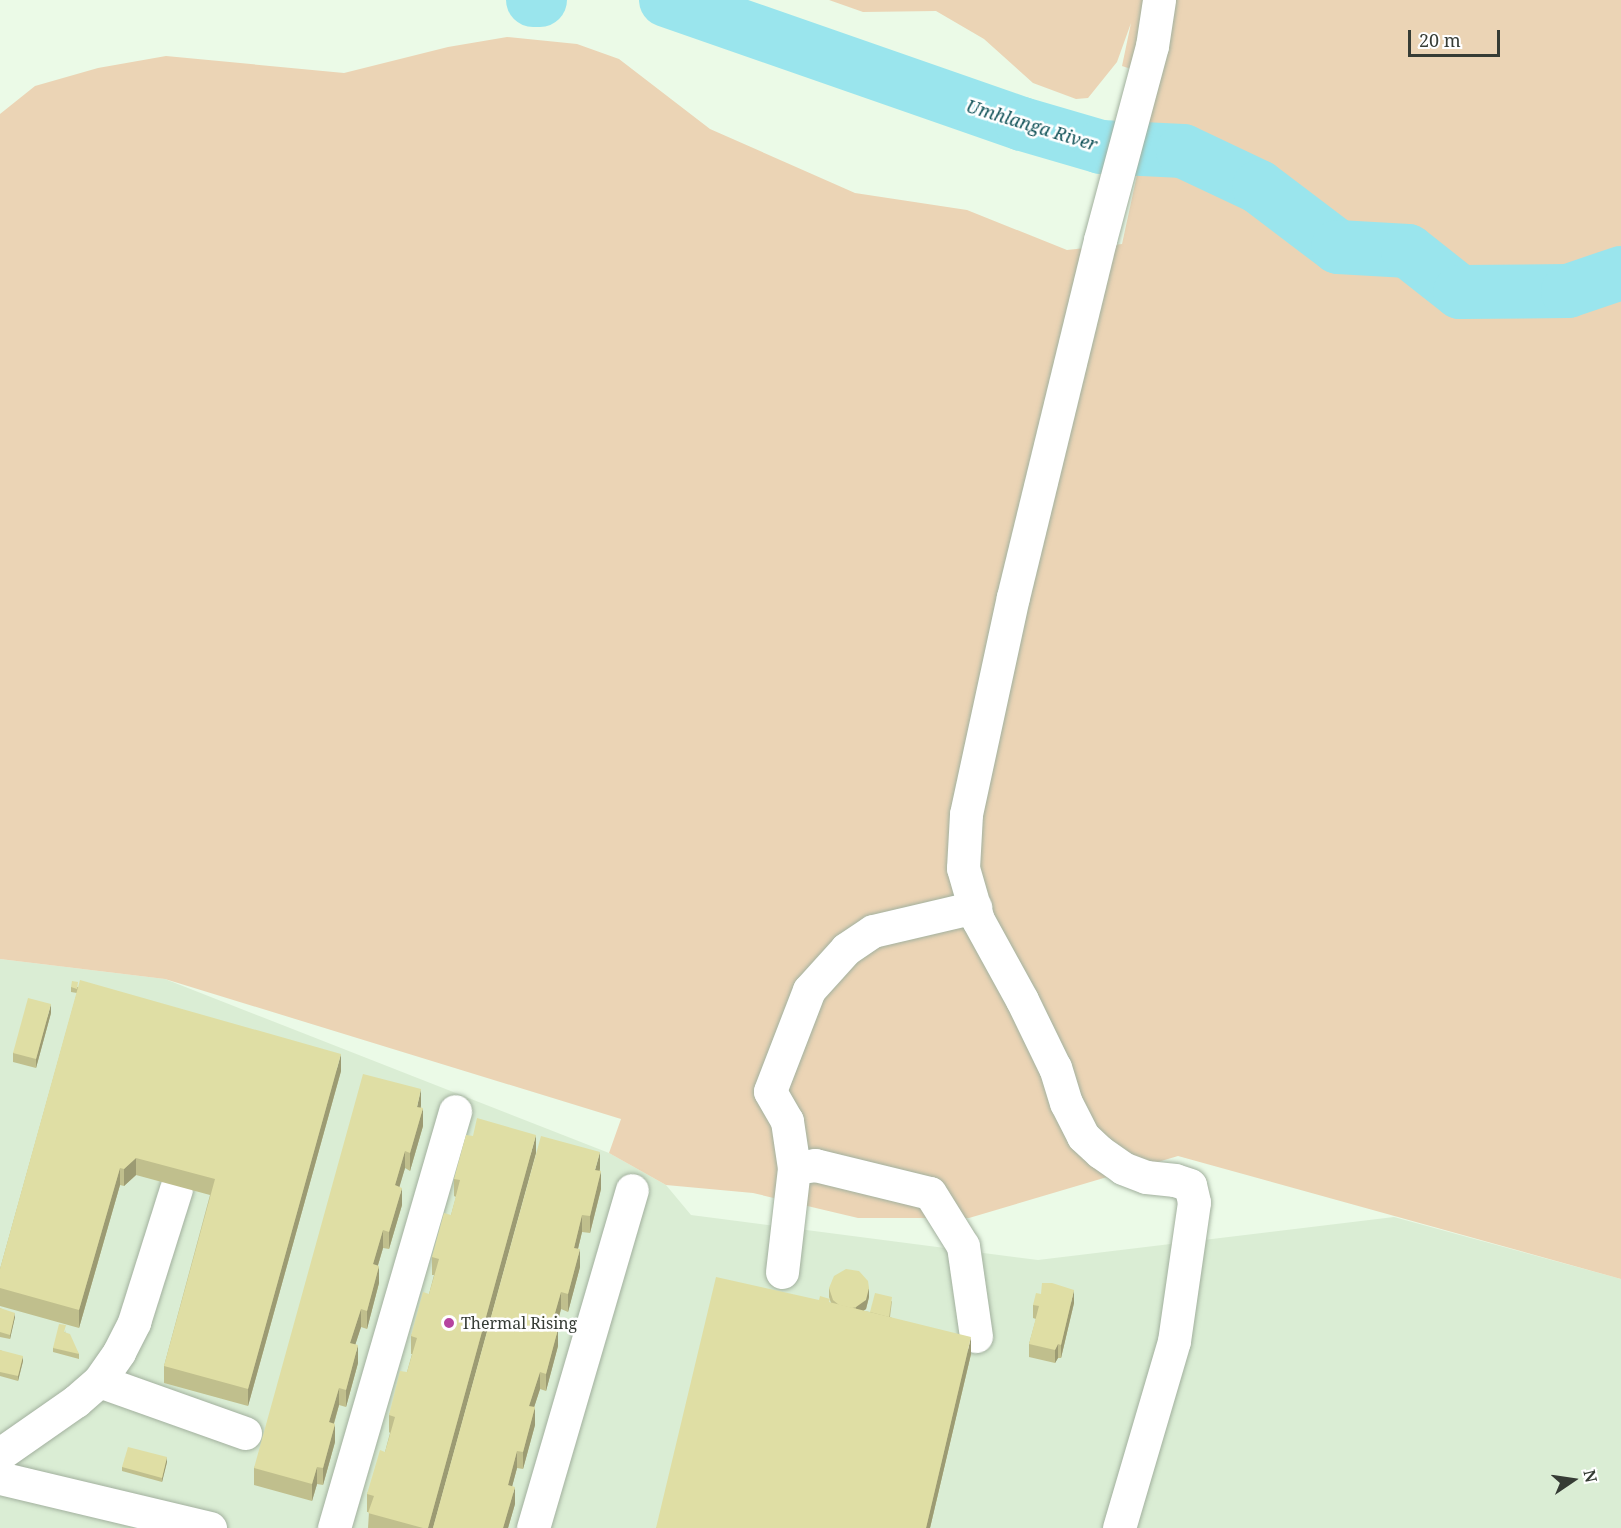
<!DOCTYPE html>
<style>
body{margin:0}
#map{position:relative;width:1621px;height:1528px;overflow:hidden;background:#ebfae7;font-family:"Noto Serif",serif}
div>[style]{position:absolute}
.built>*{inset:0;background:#daedd4}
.green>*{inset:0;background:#ebd4b5}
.river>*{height:54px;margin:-27px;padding:0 27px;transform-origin:27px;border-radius:27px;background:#9ae5ed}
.roads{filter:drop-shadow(0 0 2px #a2b09e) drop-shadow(0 0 2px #a2b09e)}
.minor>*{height:33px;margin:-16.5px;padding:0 16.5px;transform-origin:16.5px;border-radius:16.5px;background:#fff}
.wall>*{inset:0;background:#c0bf8d}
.shaded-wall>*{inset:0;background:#9c9b73}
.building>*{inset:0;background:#dfdea4}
.dots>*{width:16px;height:16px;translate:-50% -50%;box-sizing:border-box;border:3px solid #fff;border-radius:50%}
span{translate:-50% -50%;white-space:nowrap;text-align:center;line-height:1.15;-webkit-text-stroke:5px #fff;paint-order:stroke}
.poi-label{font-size:16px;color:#363c35}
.left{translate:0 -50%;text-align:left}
.water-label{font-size:18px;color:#125359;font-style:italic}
.north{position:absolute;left:1543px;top:1450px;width:60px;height:60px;-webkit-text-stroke:4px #fff;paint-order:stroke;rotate:77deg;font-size:16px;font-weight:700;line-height:24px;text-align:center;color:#363c35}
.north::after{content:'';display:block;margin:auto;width:21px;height:27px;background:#363c35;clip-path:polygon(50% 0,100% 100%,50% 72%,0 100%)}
.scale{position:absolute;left:1408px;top:30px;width:92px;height:27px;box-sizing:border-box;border:3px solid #363c35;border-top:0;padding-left:8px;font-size:18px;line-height:21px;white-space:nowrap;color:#363c35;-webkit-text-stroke:4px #fff;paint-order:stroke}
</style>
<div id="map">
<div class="built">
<i style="clip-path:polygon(0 959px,165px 979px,609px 1153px,666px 1185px,691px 1215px,1038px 1260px,1394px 1217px,1621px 1279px,1621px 1528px,0 1528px)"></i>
</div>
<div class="green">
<i style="clip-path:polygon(829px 0,1621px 0,1621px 1279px,1178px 1156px,969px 1218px,858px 1218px,753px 1193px,666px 1185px,609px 1153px,621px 1119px,165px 979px,0 959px,0 114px,35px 86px,98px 68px,166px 56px,344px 73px,448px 47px,507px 37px,577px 44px,619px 59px,710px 129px,855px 193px,967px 210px,1067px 250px,1122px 244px,1158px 78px,1122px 66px,1131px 23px,1117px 62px,1088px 98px,1076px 99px,1033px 83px,984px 39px,936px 11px,863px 12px)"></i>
</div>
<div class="river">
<i style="left:533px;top:0;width:7px"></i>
<i style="left:666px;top:0;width:377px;rotate:19.2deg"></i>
<i style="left:1022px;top:124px;width:82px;rotate:16.2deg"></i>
<i style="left:1101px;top:147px;width:82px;rotate:2.8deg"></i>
<i style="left:1183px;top:151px;width:84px;rotate:25.3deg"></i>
<i style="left:1259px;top:187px;width:99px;rotate:37.2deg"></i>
<i style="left:1338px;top:247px;width:70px;rotate:3.3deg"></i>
<i style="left:1408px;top:251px;width:66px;rotate:38.3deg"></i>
<i style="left:1460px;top:292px;width:108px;rotate:-0.5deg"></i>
<i style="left:1568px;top:291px;width:56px;rotate:-18.8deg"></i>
</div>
<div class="roads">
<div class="minor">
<i style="left:794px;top:1168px;width:21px;rotate:-8deg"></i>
<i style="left:815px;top:1165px;width:118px;rotate:13.7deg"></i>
<i style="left:930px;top:1193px;width:62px;rotate:58.1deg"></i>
<i style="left:963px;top:1246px;width:91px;rotate:81.8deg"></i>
<i style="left:782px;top:1272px;width:105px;rotate:-83.4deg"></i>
<i style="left:794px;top:1168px;width:48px;rotate:-98.5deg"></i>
<i style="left:787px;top:1121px;width:34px;rotate:-120deg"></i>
<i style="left:770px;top:1091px;width:108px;rotate:-68.9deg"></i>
<i style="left:809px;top:990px;width:55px;rotate:-47.9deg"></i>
<i style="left:846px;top:949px;width:32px;rotate:-34deg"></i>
<i style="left:873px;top:931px;width:105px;rotate:-13.2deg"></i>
<i style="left:99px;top:1381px;width:155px;rotate:19.6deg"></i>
<i style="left:0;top:1454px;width:93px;rotate:-34.9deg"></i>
<i style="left:76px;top:1401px;width:30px;rotate:-41deg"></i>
<i style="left:99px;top:1381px;width:35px;rotate:-55deg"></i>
<i style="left:119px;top:1352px;width:34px;rotate:-63deg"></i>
<i style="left:134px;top:1322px;width:139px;rotate:-72.5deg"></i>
<i style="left:0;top:1478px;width:216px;rotate:13.4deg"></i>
<i style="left:334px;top:1528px;width:434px;rotate:-73.8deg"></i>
<i style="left:533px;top:1528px;width:352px;rotate:-73.7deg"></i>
<i style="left:1119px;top:1528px;width:195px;rotate:-73.6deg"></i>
<i style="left:1174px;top:1341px;width:140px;rotate:-81.8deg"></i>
<i style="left:1194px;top:1202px;width:17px;rotate:-103deg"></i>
<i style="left:1190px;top:1185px;width:16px;rotate:-162deg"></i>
<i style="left:1175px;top:1180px;width:29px;rotate:-174deg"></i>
<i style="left:1146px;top:1177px;width:25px;rotate:-159deg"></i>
<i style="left:1123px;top:1168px;width:28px;rotate:-145deg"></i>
<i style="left:1100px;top:1152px;width:23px;rotate:-137deg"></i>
<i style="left:1083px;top:1136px;width:37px;rotate:-117deg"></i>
<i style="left:1066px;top:1103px;width:37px;rotate:-107deg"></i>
<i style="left:1055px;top:1068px;width:76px;rotate:-115.9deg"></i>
<i style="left:1022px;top:1000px;width:91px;rotate:-118.8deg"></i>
<i style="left:978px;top:920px;width:54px;rotate:-106.1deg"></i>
<i style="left:963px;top:868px;width:54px;rotate:-86.8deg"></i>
<i style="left:966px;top:814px;width:222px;rotate:-77.8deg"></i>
<i style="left:1013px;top:597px;width:367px;rotate:-76.3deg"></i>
<i style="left:1100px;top:240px;width:201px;rotate:-75deg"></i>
<i style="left:1152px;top:46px;width:47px;rotate:-81.3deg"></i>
</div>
</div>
<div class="wall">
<i style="clip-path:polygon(71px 987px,78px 987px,341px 1071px,248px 1406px,164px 1383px,164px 1366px,210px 1195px,136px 1175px,124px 1186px,120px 1185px,79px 1328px,0 1306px,0 1269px,77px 993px,71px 992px)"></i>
<i style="clip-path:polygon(51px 1013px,36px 1068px,13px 1062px,13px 1053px)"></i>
<i style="clip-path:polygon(421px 1106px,423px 1126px,410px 1171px,405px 1168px,399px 1187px,402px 1205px,389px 1249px,383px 1248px,378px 1265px,379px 1283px,367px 1329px,361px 1327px,355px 1345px,358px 1363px,346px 1407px,339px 1405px,334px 1424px,335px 1442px,323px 1485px,317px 1484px,312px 1501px,254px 1485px,254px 1468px)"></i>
<i style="clip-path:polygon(536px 1153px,433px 1528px,368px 1528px,369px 1512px,367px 1512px,367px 1494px,385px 1452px,390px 1433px,389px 1432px,389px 1415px,407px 1372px,412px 1354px,411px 1354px,411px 1336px,429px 1294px,434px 1275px,432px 1275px,432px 1257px,451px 1215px,456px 1197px,454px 1196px,454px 1179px)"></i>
<i style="clip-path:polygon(600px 1169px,601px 1189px,590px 1233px,582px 1232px,578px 1249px,580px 1267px,568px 1312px,561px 1309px,556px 1329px,558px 1346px,546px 1391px,540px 1389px,534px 1407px,535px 1425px,523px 1469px,517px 1468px,512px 1486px,515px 1504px,508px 1528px,433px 1528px)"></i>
<i style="clip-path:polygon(829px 1288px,869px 1297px,866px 1309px,863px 1311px,870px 1312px,892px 1301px,890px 1317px,971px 1354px,930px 1528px,656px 1528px,830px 1303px,831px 1303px,829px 1297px)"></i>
<i style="clip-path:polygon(1074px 1303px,1061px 1358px,1058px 1358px,1055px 1363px,1029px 1357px,1029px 1344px,1036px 1319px,1033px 1318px,1033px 1305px)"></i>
<i style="clip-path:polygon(0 1308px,15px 1317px,10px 1339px,0 1337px)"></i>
<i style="clip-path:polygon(66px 1330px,65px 1332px,79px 1354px,79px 1359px,53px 1352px,53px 1348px)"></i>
<i style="clip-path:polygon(0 1350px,23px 1361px,18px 1381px,0 1376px)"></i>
<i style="clip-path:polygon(167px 1462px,162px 1482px,122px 1471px,122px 1467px)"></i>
</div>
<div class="shaded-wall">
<i style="clip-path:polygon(51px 1004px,51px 1013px,36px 1068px,36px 1059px)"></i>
<i style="clip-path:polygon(341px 1054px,341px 1071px,248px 1406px,248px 1389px)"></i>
<i style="clip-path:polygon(421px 1089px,421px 1106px,417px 1124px,417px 1107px)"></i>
<i style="clip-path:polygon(423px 1108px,423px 1126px,410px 1171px,410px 1153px)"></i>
<i style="clip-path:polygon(536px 1135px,536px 1153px,433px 1528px,428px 1528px)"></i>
<i style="clip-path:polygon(405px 1151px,405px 1168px,395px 1202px,395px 1185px)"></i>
<i style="clip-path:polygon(600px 1152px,600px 1169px,595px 1187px,595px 1170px)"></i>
<i style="clip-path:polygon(136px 1158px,136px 1175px,124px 1186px,124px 1169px)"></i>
<i style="clip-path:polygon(120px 1168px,120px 1185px,79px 1328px,79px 1310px)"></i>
<i style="clip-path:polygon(601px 1171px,601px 1189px,590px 1233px,590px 1216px)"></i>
<i style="clip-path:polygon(402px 1188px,402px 1205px,389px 1249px,389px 1232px)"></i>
<i style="clip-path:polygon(582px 1215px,582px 1232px,574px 1265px,574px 1248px)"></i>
<i style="clip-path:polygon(383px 1230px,383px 1248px,373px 1282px,373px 1264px)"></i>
<i style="clip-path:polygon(580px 1249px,580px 1267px,568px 1312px,568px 1294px)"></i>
<i style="clip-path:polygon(379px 1266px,379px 1283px,367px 1329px,367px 1311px)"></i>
<i style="clip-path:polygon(869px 1288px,869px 1297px,866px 1309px,856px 1316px,856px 1307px)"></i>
<i style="clip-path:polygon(1074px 1290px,1074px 1303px,1061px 1358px,1061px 1345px)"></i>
<i style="clip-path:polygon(561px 1292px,561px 1309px,551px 1345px,551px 1327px)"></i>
<i style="clip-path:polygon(361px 1309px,361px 1327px,350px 1361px,350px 1343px)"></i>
<i style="clip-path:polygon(15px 1313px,15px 1317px,10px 1339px,10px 1335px)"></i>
<i style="clip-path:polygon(558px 1329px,558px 1346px,546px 1391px,546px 1374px)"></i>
<i style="clip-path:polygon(971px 1337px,971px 1354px,930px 1528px,926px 1528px)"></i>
<i style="clip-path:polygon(1058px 1344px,1058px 1358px,1055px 1363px,1055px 1350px)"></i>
<i style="clip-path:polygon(358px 1345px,358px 1363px,346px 1407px,346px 1390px)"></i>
<i style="clip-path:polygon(23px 1356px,23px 1361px,18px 1381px,18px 1376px)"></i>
<i style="clip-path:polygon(540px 1372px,540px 1389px,529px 1423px,529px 1406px)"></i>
<i style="clip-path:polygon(339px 1388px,339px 1405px,329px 1440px,329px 1422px)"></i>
<i style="clip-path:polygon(535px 1407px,535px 1425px,523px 1469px,523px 1452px)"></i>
<i style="clip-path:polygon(335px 1424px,335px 1442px,323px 1485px,323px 1468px)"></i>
<i style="clip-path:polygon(517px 1451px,517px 1468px,508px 1502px,508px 1485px)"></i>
<i style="clip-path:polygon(167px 1457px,167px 1462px,162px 1482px,162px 1478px)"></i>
<i style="clip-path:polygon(317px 1467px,317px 1484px,312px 1501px,312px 1484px)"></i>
<i style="clip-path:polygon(515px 1487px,515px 1504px,508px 1528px,503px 1528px)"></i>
</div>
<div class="building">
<i style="clip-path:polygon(80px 980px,341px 1054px,248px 1389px,164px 1366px,215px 1179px,136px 1158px,124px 1169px,120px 1168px,79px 1310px,0 1288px,0 1269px)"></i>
<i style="clip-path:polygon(72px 981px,78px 982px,77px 989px,71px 987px)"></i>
<i style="clip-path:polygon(28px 998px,51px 1004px,36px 1059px,13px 1053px)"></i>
<i style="clip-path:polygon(363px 1074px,421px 1089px,417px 1107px,423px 1108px,410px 1153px,405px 1151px,395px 1185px,402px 1188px,389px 1232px,383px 1230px,373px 1264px,379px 1266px,367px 1311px,361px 1309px,350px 1343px,358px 1345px,346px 1390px,339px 1388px,329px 1422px,335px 1424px,323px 1468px,317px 1467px,312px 1484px,254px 1468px)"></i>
<i style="clip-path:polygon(477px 1118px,536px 1135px,428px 1528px,423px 1528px,368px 1513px,374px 1496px,367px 1494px,380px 1450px,385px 1452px,395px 1417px,389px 1415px,400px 1371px,407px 1372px,417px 1338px,411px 1336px,423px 1292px,429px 1294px,439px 1259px,432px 1257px,444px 1213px,451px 1215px,460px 1180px,454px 1179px,466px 1135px,473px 1136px)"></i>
<i style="clip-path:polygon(541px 1136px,600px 1152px,595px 1170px,601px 1171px,590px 1216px,582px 1215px,574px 1248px,580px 1249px,568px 1294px,561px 1292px,551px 1327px,558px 1329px,546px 1374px,540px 1372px,529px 1406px,535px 1407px,523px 1452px,517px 1451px,508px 1485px,515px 1487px,503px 1528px,433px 1528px)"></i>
<i style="clip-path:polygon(846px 1269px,859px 1271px,868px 1281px,869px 1288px,866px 1300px,856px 1307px,852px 1308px,839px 1305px,833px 1300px,829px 1288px,834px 1276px)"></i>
<i style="clip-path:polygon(716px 1277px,819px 1300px,820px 1296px,830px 1299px,829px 1302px,971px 1337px,926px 1528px,656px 1528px)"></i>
<i style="clip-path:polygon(1042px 1283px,1052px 1283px,1074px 1290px,1061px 1345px,1058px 1344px,1055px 1350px,1029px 1344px,1039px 1306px,1033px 1305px,1036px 1293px,1041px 1294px)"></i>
<i style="clip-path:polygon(875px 1293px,892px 1297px,889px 1317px,870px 1312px)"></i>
<i style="clip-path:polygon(0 1308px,15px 1313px,10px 1335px,0 1332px)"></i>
<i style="clip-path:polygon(59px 1324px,66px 1325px,64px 1332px,70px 1334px,79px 1354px,53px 1348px)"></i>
<i style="clip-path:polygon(0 1350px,23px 1356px,18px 1376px,0 1372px)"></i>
<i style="clip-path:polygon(128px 1447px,167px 1457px,162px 1478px,122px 1467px)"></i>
</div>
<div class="dots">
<i style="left:449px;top:1323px;background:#b6449f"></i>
</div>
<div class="poi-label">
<span class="left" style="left:461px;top:1323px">Thermal Rising</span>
</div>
<div class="water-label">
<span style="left:1032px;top:125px;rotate:17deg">Umhlanga River</span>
</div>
<div class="north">N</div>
<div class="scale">20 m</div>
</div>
